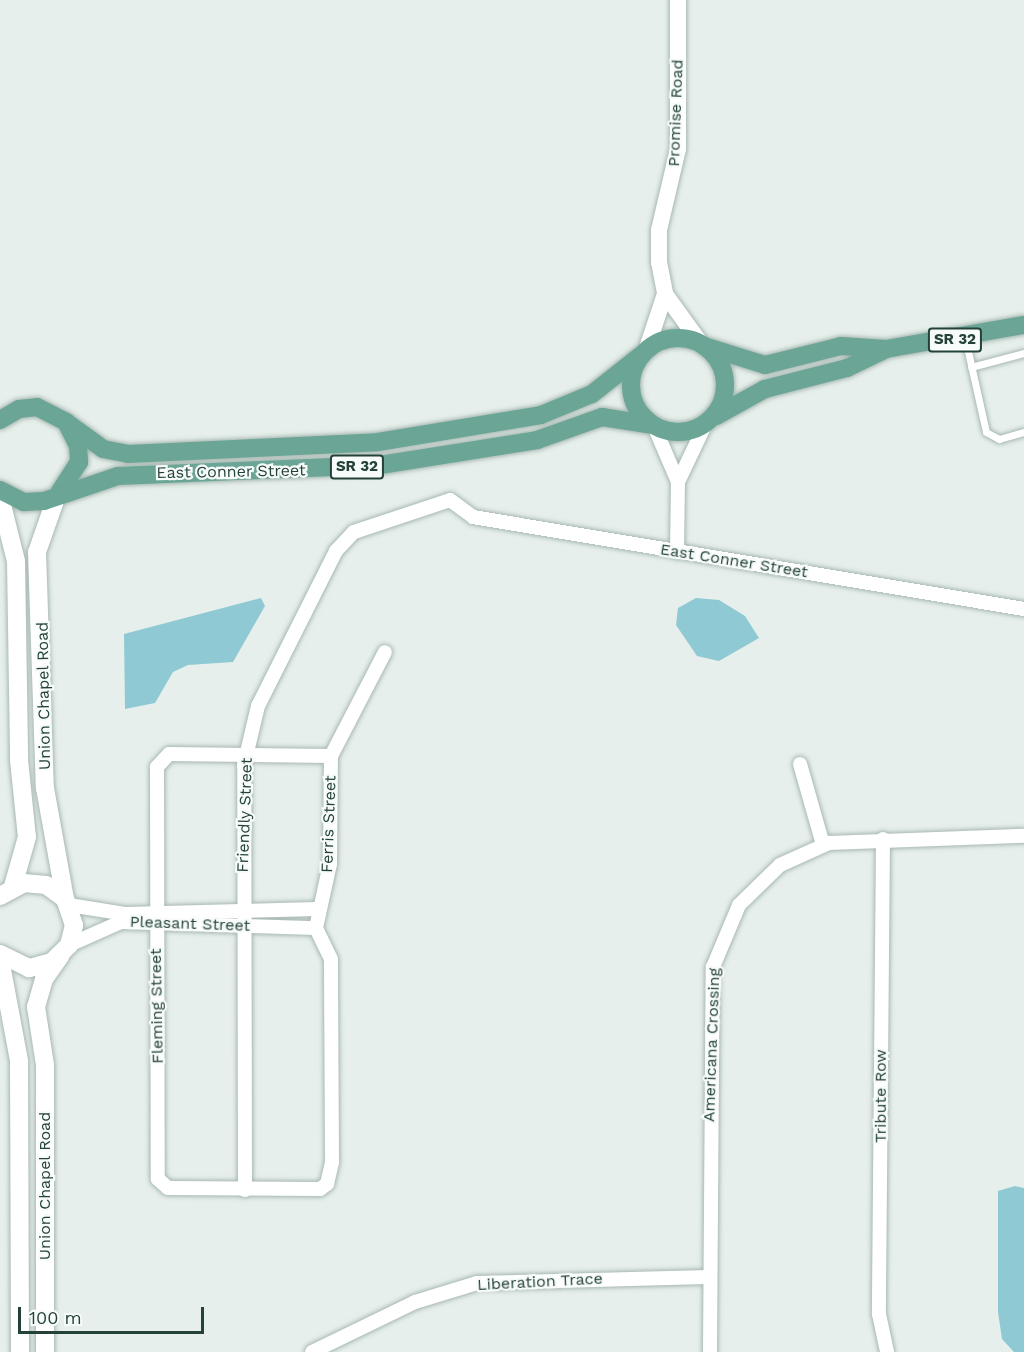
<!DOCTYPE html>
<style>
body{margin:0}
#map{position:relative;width:1024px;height:1352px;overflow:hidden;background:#e6efeb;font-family:"Work Sans",sans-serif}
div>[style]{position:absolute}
.water>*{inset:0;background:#8ec9d4}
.roads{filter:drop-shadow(0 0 2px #a8b8b2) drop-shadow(0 0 2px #a8b8b2)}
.service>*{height:7px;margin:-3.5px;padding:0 3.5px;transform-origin:3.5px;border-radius:3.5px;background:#fff}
.minor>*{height:14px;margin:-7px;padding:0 7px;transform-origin:7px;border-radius:7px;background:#fff}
.tertiary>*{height:16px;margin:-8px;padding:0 8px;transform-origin:8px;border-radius:8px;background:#fff}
.secondary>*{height:18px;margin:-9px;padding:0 9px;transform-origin:9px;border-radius:9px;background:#fff}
.primary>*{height:18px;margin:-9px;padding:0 9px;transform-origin:9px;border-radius:9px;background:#6aa596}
.primary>.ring{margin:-9px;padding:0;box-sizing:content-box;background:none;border:18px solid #6aa596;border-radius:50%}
span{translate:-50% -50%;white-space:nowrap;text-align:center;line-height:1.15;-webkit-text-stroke:4.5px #f7fbf9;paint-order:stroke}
.shield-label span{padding:2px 4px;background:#f7fbf9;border:2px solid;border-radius:4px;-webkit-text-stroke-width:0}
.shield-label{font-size:15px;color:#24423a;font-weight:700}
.street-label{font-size:16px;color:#24423a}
.scale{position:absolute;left:18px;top:1307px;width:186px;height:27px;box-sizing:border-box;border:3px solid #24423a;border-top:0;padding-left:8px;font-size:18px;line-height:21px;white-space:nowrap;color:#24423a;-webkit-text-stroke:4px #f7fbf9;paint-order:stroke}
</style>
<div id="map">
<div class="water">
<i style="clip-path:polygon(261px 598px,265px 606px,233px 662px,188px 665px,173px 672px,155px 703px,125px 709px,124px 634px)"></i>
<i style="clip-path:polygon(696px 598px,719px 600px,745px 616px,759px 638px,719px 661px,697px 656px,676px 625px,678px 608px)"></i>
<i style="clip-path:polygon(1015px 1186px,1024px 1188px,1024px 1352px,1014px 1352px,1002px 1339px,998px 1312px,998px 1191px)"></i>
</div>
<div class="roads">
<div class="service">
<i style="left:965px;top:338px;width:96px;rotate:77.4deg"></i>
<i style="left:986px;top:432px;width:15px;rotate:28deg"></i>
<i style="left:999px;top:439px;width:26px;rotate:-16deg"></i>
<i style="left:971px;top:367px;width:55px;rotate:-14.8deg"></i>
</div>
<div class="minor">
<i style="left:654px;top:426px;width:61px;rotate:66.8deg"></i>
<i style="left:677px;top:552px;width:70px;rotate:-89.2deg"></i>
<i style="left:678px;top:482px;width:65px;rotate:-64.6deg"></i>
<i style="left:331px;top:756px;width:162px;rotate:-179.3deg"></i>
<i style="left:169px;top:754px;width:18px;rotate:133deg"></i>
<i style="left:157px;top:767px;width:412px;rotate:89.9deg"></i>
<i style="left:158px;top:1179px;width:13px;rotate:42deg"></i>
<i style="left:168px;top:1188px;width:152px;rotate:0.4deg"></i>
<i style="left:320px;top:1189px;width:9px;rotate:-36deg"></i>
<i style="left:327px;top:1184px;width:23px;rotate:-77deg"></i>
<i style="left:332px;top:1162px;width:203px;rotate:-90.3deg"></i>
<i style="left:331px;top:959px;width:34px;rotate:-116deg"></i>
<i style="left:316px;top:928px;width:66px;rotate:-77.7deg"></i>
<i style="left:330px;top:864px;width:108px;rotate:-89.5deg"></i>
<i style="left:331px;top:756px;width:117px;rotate:-62.6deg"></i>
<i style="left:800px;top:764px;width:84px;rotate:74.1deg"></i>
<i style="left:883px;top:839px;width:475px;rotate:90.5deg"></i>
<i style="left:879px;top:1314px;width:39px;rotate:78deg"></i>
<i style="left:69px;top:905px;width:58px;rotate:9deg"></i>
<i style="left:126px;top:914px;width:191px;rotate:-1.5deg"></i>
<i style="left:69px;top:945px;width:57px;rotate:-23.9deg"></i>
<i style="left:121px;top:922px;width:195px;rotate:1.8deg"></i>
<i style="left:245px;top:1190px;width:425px;rotate:-90.1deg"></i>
<i style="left:244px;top:765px;width:61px;rotate:-76.7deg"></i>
<i style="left:258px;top:706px;width:174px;rotate:-63.3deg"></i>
<i style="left:336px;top:551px;width:26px;rotate:-47deg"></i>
<i style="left:354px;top:532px;width:101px;rotate:-18.4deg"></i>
<i style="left:450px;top:500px;width:29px;rotate:36deg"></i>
<i style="left:473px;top:517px;width:559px;rotate:9.48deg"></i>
<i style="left:312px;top:1352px;width:114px;rotate:-25.9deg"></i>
<i style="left:415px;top:1302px;width:65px;rotate:-17deg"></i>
<i style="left:477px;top:1283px;width:233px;rotate:-1.5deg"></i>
<i style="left:710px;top:1352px;width:385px;rotate:-89.6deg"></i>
<i style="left:713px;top:967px;width:67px;rotate:-67.2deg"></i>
<i style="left:739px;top:905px;width:57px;rotate:-44.3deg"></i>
<i style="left:780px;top:865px;width:54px;rotate:-24.2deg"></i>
<i style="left:829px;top:843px;width:195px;rotate:-2.1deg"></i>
</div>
<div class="tertiary">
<i style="left:678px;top:0;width:149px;rotate:90deg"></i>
<i style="left:678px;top:149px;width:83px;rotate:103.2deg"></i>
<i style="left:659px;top:230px;width:32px;rotate:90deg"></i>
<i style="left:659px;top:262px;width:33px;rotate:79deg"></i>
<i style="left:665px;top:294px;width:62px;rotate:54.2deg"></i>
<i style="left:646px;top:351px;width:60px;rotate:-71.6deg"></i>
</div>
<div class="secondary">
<i style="left:57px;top:495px;width:60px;rotate:109.3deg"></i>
<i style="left:37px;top:552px;width:236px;rotate:88.1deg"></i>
<i style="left:45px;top:788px;width:113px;rotate:79.8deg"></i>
<i style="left:0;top:497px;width:66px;rotate:76deg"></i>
<i style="left:16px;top:561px;width:199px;rotate:89.1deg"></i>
<i style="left:19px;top:760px;width:77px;rotate:84.1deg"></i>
<i style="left:27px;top:837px;width:51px;rotate:105.9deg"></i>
<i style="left:0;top:896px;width:27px;rotate:-28deg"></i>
<i style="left:24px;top:883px;width:22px;rotate:5deg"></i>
<i style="left:46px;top:885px;width:24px;rotate:36deg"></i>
<i style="left:65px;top:899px;width:28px;rotate:71deg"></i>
<i style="left:74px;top:925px;width:21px;rotate:104deg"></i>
<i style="left:69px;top:945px;width:24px;rotate:135deg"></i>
<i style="left:52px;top:962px;width:24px;rotate:165deg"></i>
<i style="left:29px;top:968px;width:32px;rotate:-154deg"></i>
<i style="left:0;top:959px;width:104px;rotate:79.4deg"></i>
<i style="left:19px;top:1061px;width:291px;rotate:89.8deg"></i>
<i style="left:45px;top:1352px;width:287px;rotate:-90deg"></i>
<i style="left:45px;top:1065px;width:59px;rotate:-98.8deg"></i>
<i style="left:36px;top:1007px;width:29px;rotate:-74deg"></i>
<i style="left:44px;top:979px;width:29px;rotate:-55deg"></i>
</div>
<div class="primary">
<i class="ring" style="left:631px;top:338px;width:76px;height:76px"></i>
<i style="left:704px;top:346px;width:64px;rotate:17.3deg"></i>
<i style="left:765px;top:365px;width:78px;rotate:-14deg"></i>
<i style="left:841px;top:346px;width:45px;rotate:3.8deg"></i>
<i style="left:886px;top:349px;width:140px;rotate:-9.9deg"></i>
<i style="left:716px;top:416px;width:56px;rotate:-28.9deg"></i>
<i style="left:765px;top:389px;width:85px;rotate:-14.4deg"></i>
<i style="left:847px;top:368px;width:41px;rotate:-25.9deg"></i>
<i style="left:0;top:420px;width:22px;rotate:-30deg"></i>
<i style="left:19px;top:409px;width:18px;rotate:-6deg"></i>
<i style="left:37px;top:407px;width:33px;rotate:27deg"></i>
<i style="left:66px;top:422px;width:27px;rotate:63deg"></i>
<i style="left:78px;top:446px;width:16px;rotate:86deg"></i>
<i style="left:79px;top:462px;width:37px;rotate:123deg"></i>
<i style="left:66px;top:422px;width:46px;rotate:36.1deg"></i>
<i style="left:103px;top:449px;width:25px;rotate:11deg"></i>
<i style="left:128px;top:454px;width:250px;rotate:-2.7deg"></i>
<i style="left:378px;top:442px;width:165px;rotate:-9.4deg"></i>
<i style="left:541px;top:415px;width:55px;rotate:-22.4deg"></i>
<i style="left:592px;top:394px;width:61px;rotate:-38.4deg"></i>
<i style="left:0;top:490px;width:27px;rotate:27deg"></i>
<i style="left:24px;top:502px;width:20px;rotate:-3deg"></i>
<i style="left:44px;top:501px;width:78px;rotate:-18.7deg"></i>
<i style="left:118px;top:476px;width:262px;rotate:-2.4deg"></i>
<i style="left:380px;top:465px;width:159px;rotate:-9deg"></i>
<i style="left:537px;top:440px;width:69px;rotate:-19.5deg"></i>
<i style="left:602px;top:417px;width:52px;rotate:8.9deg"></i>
</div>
</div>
<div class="shield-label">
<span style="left:955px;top:340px">SR 32</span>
<span style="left:357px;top:467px">SR 32</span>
</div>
<div class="street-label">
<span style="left:676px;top:113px;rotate:-88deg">Promise Road</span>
<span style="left:231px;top:472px;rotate:-1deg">East Conner Street</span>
<span style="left:734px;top:561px;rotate:9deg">East Conner Street</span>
<span style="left:44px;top:696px;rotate:-91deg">Union Chapel Road</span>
<span style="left:245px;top:815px;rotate:-88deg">Friendly Street</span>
<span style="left:329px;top:824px;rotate:-88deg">Ferris Street</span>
<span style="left:190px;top:924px;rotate:2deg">Pleasant Street</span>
<span style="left:157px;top:1006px;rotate:-91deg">Fleming Street</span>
<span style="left:712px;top:1045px;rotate:-88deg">Americana Crossing</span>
<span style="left:881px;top:1096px;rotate:-90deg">Tribute Row</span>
<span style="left:45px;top:1186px;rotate:-90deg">Union Chapel Road</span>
<span style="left:540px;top:1282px;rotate:-3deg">Liberation Trace</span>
</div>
<div class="scale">100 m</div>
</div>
